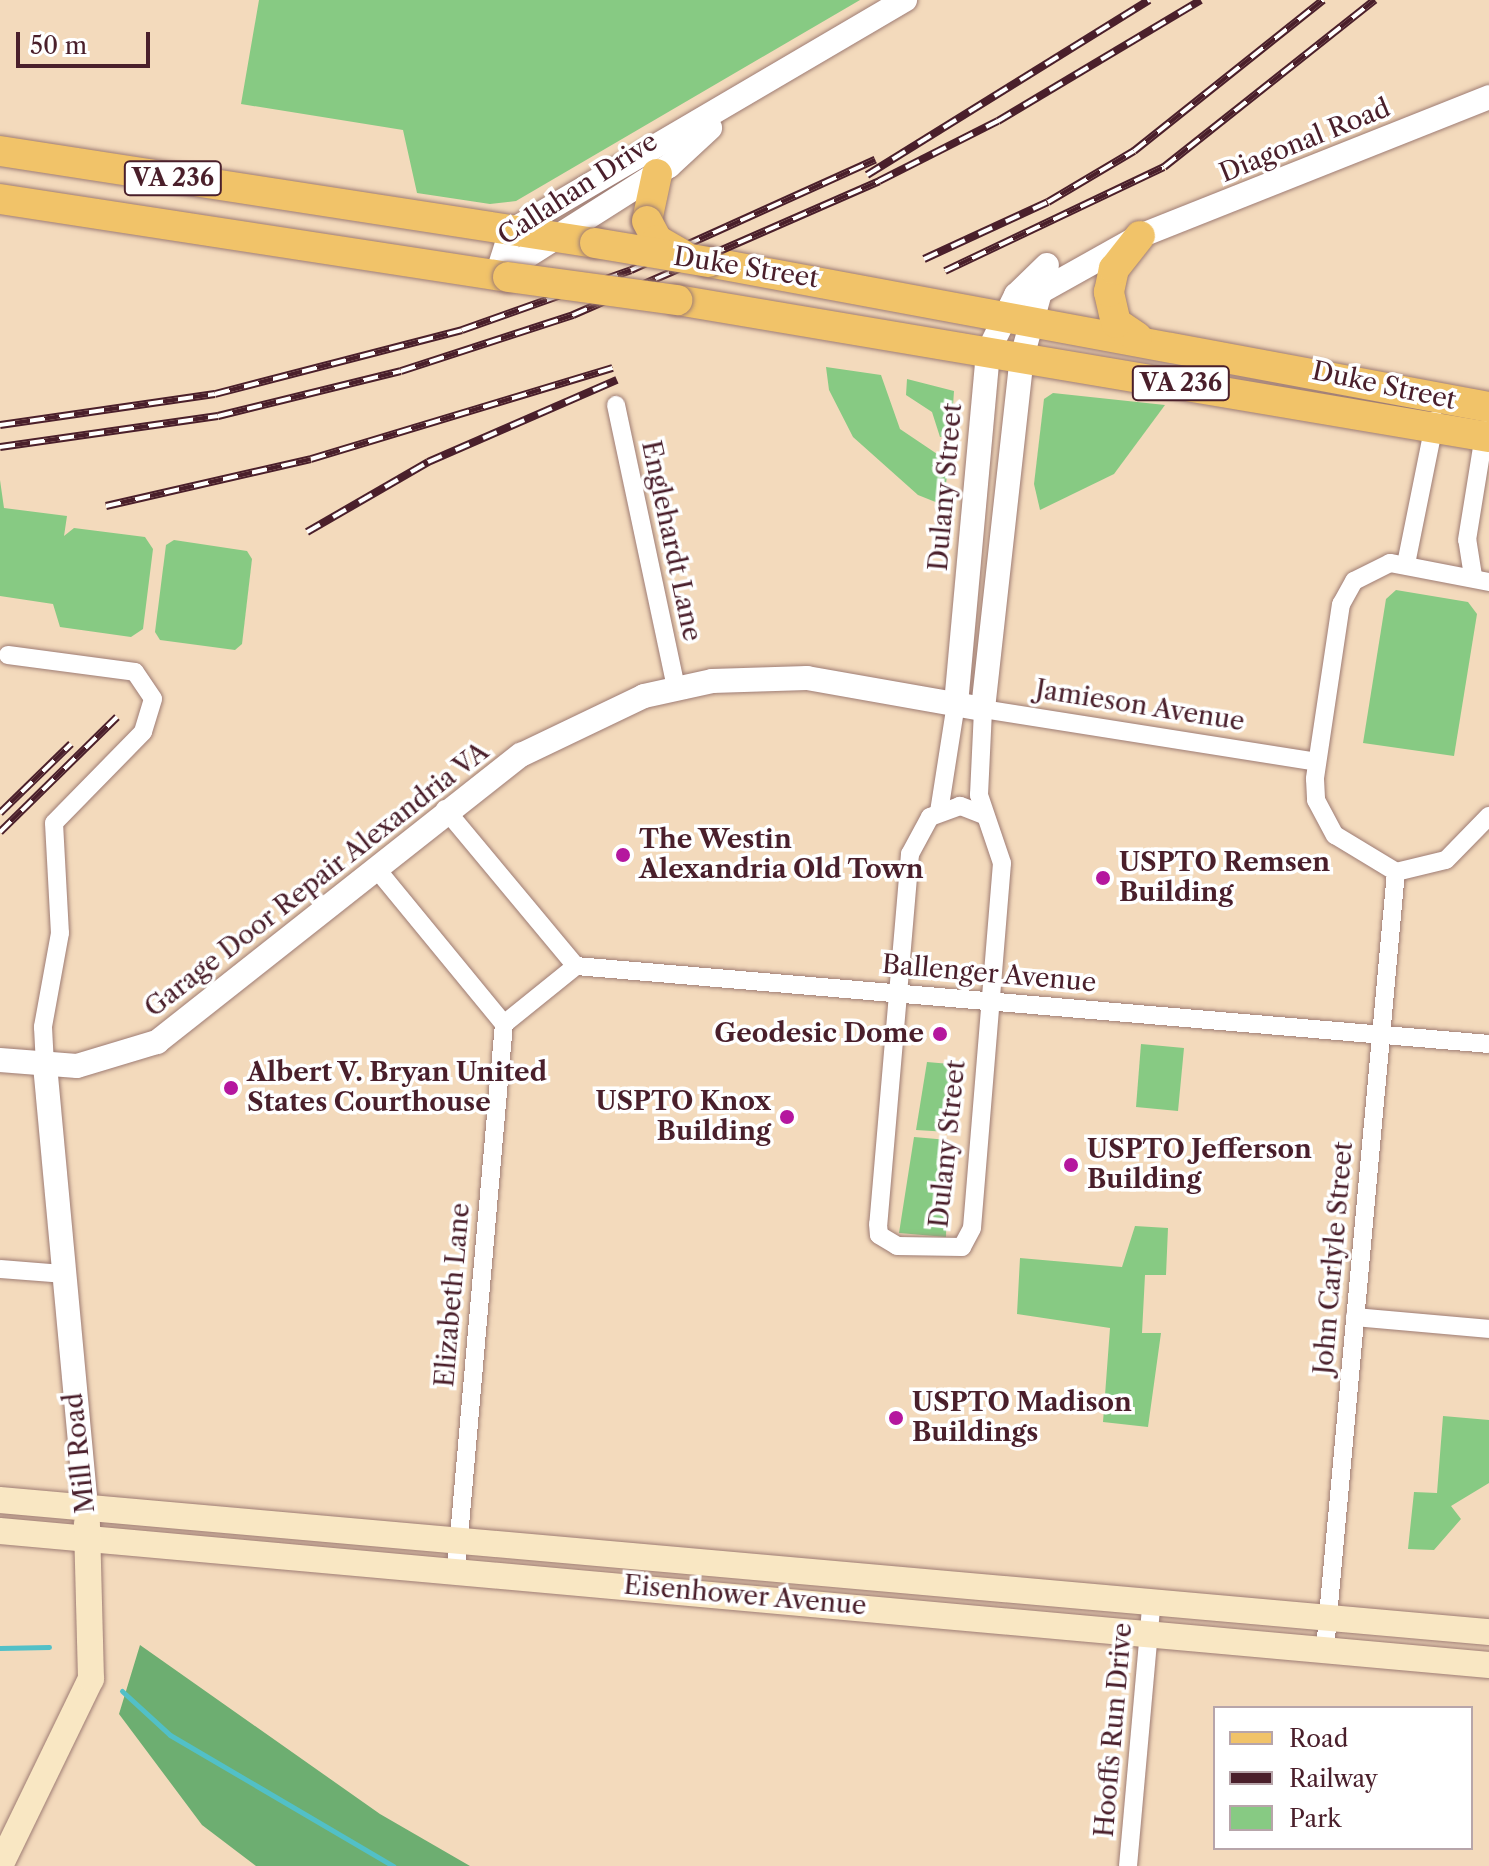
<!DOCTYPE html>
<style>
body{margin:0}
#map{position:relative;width:1489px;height:1866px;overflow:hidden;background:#f3dabc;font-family:"Libre Caslon Text",serif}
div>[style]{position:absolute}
.green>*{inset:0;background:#87ca83}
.forest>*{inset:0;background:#6dae71}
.stream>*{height:5px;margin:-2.5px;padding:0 2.5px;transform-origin:2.5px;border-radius:2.5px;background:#52c0c7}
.roads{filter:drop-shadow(0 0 2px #9e7c74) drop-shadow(0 0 2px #9e7c74)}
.minor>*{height:18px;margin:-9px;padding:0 9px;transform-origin:9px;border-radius:9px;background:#fff}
.tertiary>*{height:24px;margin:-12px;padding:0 12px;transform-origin:12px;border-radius:12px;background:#fff}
.secondary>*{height:26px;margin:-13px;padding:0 13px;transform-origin:13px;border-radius:13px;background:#f9e7c3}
.primary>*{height:30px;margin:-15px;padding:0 15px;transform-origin:15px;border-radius:15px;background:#f1c369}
.rail>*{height:8px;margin-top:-4px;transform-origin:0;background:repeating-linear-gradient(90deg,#fff 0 15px,#4a1f2b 0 30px);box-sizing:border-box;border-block:2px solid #4a1f2b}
.bridges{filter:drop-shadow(0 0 2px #9e7c74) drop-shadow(0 0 2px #9e7c74)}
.primary-bridge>*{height:30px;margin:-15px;padding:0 15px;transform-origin:15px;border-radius:15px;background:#f1c369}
.dots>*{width:22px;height:22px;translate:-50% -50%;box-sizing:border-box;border:4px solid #fff;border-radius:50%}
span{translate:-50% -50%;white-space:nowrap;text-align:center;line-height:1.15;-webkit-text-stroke:7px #fff;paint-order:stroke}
.shield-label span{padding:2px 6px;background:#fff;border:2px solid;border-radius:6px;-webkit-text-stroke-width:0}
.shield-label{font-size:24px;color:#4a1f2b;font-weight:700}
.street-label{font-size:26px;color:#4a1f2b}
.poi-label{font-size:26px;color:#4a1f2b;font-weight:700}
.left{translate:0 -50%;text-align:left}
.right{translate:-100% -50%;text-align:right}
.legend{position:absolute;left:1213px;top:1706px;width:260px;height:144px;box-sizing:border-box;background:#fff;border:2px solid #b7a5aa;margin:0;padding:10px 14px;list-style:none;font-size:24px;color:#4a1f2b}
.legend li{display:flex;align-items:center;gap:16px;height:40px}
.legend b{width:40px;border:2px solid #b7a5aa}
.scale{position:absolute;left:16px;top:32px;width:134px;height:36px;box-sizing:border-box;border:4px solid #4a1f2b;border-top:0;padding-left:10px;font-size:24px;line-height:28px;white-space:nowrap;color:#4a1f2b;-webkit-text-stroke:6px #fff;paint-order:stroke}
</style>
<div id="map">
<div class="green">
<i style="clip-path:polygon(259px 0,860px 0,516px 201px,490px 204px,417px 193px,403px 130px,241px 104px)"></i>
<i style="clip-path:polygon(826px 367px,881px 375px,900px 429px,949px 462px,943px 505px,918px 495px,853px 437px,829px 390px)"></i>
<i style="clip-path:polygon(907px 379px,954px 391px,951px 435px,940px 437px,932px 412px,906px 395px)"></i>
<i style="clip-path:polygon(1053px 393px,1165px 405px,1114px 474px,1040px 510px,1034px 484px,1044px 399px)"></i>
<i style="clip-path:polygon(0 480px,4px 508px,67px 516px,64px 536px,74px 528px,145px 537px,153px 549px,143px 629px,131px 637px,60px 627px,53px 604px,0 596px)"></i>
<i style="clip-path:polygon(174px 540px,247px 551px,252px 559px,242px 644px,235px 650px,160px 640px,155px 632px,166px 545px)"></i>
<i style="clip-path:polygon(1396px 590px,1468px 602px,1477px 614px,1454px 756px,1363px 743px,1386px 599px)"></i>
<i style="clip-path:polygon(1141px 1044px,1184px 1048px,1178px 1111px,1136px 1107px)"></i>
<i style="clip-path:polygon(927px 1062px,950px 1064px,949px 1132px,916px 1130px)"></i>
<i style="clip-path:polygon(914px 1137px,948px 1140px,946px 1237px,899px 1233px)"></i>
<i style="clip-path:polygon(1135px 1226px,1168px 1228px,1166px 1275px,1145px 1275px,1142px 1333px,1161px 1333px,1148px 1427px,1103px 1422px,1110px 1328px,1017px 1314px,1020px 1258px,1122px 1267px)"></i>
<i style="clip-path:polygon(1443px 1416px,1489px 1420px,1489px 1483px,1451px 1506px,1461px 1519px,1434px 1550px,1408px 1549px,1414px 1492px,1437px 1493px)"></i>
</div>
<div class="forest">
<i style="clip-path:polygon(140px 1645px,380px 1814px,470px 1866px,256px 1866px,202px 1825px,119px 1714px)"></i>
</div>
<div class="stream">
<i style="left:0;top:1648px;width:49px;rotate:-1.2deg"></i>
<i style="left:122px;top:1691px;width:65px;rotate:42.5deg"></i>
<i style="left:170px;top:1735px;width:259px;rotate:30.4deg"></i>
</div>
<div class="roads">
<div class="minor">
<i style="left:616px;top:405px;width:288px;rotate:78deg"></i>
<i style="left:1406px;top:564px;width:147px;rotate:-78.6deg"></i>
<i style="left:1473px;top:576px;width:36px;rotate:-99deg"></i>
<i style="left:1467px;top:540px;width:112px;rotate:-80.8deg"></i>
<i style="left:1489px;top:582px;width:101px;rotate:-169.1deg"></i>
<i style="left:1390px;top:563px;width:40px;rotate:153.4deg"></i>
<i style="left:1354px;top:581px;width:26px;rotate:119deg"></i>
<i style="left:1341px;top:604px;width:177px;rotate:98.5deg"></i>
<i style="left:1315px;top:779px;width:21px;rotate:87deg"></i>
<i style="left:1316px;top:800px;width:40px;rotate:62deg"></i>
<i style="left:1335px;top:835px;width:71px;rotate:31.2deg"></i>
<i style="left:1396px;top:872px;width:51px;rotate:-13.5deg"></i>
<i style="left:1446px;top:860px;width:62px;rotate:-45.7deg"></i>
<i style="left:8px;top:655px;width:128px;rotate:7.6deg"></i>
<i style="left:135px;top:672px;width:32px;rotate:56deg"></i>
<i style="left:153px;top:699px;width:34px;rotate:107deg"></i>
<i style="left:143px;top:732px;width:127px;rotate:134.4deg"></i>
<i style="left:54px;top:823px;width:110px;rotate:86.9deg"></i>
<i style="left:60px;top:933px;width:96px;rotate:100.3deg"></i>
<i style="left:43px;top:1027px;width:38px;rotate:87deg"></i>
<i style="left:445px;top:809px;width:204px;rotate:50.2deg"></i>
<i style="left:939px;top:812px;width:109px;rotate:-81.1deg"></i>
<i style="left:984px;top:815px;width:26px;rotate:-159deg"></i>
<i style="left:960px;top:806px;width:32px;rotate:160deg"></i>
<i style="left:930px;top:817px;width:42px;rotate:118.4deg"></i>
<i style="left:910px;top:854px;width:371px;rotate:94.9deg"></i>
<i style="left:878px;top:1224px;width:11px;rotate:85deg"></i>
<i style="left:879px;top:1235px;width:21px;rotate:31deg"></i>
<i style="left:897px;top:1246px;width:65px;rotate:0.9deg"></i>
<i style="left:962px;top:1247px;width:21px;rotate:-62deg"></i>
<i style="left:972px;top:1228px;width:366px;rotate:-85.3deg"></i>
<i style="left:1002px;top:863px;width:72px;rotate:-108.7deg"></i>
<i style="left:979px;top:795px;width:86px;rotate:-87.3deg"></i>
<i style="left:983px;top:709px;width:337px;rotate:9deg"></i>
<i style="left:375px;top:867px;width:203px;rotate:50.6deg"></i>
<i style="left:504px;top:1024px;width:92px;rotate:-38.9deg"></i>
<i style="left:576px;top:966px;width:916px;rotate:4.88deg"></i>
<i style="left:0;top:1269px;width:63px;rotate:4.5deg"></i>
<i style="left:1355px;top:1317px;width:135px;rotate:5.1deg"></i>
<i style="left:456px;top:1571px;width:549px;rotate:-84.99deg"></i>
<i style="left:1325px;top:1649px;width:780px;rotate:-84.78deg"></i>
<i style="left:1128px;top:1866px;width:268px;rotate:-84.9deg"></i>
</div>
<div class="tertiary">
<i style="left:497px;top:275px;width:46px;rotate:-72.3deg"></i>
<i style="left:511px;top:231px;width:457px;rotate:-30.4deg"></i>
<i style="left:497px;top:275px;width:204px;rotate:-32.4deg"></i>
<i style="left:669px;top:166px;width:56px;rotate:-42.8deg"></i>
<i style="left:956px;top:704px;width:353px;rotate:-84.8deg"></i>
<i style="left:988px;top:352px;width:64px;rotate:-63.8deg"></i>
<i style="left:1016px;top:295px;width:43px;rotate:-44.1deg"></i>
<i style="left:0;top:1060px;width:77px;rotate:4.5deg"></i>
<i style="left:77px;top:1066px;width:84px;rotate:-16.7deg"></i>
<i style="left:157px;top:1042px;width:464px;rotate:-38.3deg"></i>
<i style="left:521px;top:755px;width:136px;rotate:-25.6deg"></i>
<i style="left:644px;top:696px;width:70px;rotate:-12.4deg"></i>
<i style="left:712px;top:681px;width:95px;rotate:-1.8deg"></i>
<i style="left:807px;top:678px;width:179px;rotate:10deg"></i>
<i style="left:983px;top:709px;width:354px;rotate:-83.7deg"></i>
<i style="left:1022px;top:357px;width:67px;rotate:-74.5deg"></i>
<i style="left:1040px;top:292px;width:115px;rotate:-29.2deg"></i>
<i style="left:1140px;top:236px;width:376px;rotate:-21.7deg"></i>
<i style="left:45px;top:1065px;width:445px;rotate:84.7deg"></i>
</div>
<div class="secondary">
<i style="left:0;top:1500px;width:1495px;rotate:5.07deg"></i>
<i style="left:0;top:1531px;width:1495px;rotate:5.14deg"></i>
<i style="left:0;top:1866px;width:208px;rotate:-64.1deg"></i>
<i style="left:91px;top:1679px;width:156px;rotate:-91.5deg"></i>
</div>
<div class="primary">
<i style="left:0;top:151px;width:602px;rotate:8.79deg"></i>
<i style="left:0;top:199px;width:514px;rotate:8.73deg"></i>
<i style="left:647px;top:221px;width:48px;rotate:-78deg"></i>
<i style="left:708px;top:262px;width:794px;rotate:10.52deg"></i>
<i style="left:677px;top:300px;width:823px;rotate:9.58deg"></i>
<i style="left:1137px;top:337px;width:25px;rotate:-146deg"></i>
<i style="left:1116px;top:323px;width:32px;rotate:-103deg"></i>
<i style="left:1109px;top:292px;width:24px;rotate:-78deg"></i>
<i style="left:1114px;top:269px;width:42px;rotate:-51.8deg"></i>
</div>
</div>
<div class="rail">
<i style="left:867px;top:175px;width:332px;rotate:-31.8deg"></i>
<i style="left:924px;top:259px;width:136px;rotate:-24.7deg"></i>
<i style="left:1048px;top:202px;width:100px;rotate:-30.7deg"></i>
<i style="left:1134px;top:151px;width:242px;rotate:-38.6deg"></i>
<i style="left:945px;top:271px;width:242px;rotate:-25.4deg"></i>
<i style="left:1164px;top:167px;width:269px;rotate:-38.4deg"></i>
<i style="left:0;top:425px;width:217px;rotate:-8.2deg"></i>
<i style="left:215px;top:394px;width:255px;rotate:-14.5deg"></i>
<i style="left:462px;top:330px;width:179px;rotate:-19.5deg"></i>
<i style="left:631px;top:270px;width:268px;rotate:-24.3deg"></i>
<i style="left:0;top:447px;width:220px;rotate:-8.1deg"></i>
<i style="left:218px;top:416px;width:188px;rotate:-13.8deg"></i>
<i style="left:401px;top:371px;width:181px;rotate:-18deg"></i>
<i style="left:573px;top:315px;width:334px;rotate:-23.6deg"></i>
<i style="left:879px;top:181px;width:133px;rotate:-26.8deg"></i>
<i style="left:998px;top:121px;width:236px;rotate:-30.8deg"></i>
<i style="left:106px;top:506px;width:210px;rotate:-12.9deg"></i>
<i style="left:311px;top:459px;width:315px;rotate:-16.8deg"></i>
<i style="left:307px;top:532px;width:140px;rotate:-30deg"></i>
<i style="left:428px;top:462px;width:206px;rotate:-23.5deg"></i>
<i style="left:0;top:813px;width:99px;rotate:-44.2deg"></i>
<i style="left:0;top:832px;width:164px;rotate:-44.5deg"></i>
</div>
<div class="bridges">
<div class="primary-bridge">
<i style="left:647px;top:221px;width:21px;rotate:62deg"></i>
<i style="left:657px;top:240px;width:30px;rotate:30deg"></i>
<i style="left:595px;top:243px;width:115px;rotate:9.5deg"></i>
<i style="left:508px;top:277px;width:171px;rotate:7.8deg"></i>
</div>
</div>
<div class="dots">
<i style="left:623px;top:855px;background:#b5179e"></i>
<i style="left:1103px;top:878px;background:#b5179e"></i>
<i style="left:940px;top:1034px;background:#b5179e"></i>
<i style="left:231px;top:1088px;background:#b5179e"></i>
<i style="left:787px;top:1117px;background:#b5179e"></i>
<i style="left:1071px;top:1165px;background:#b5179e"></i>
<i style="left:896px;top:1418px;background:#b5179e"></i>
</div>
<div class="shield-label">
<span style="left:173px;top:178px">VA 236</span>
<span style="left:1181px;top:383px">VA 236</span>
</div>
<div class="street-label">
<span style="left:1305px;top:141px;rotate:-22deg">Diagonal Road</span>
<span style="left:578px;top:189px;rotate:-33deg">Callahan Drive</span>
<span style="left:746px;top:268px;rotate:9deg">Duke Street</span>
<span style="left:1384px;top:386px;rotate:12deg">Duke Street</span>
<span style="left:946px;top:487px;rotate:-85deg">Dulany Street</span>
<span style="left:671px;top:541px;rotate:78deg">Englehardt Lane</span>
<span style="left:1140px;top:706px;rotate:9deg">Jamieson Avenue</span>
<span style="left:317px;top:880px;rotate:-38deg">Garage Door Repair Alexandria VA</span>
<span style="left:989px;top:974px;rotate:5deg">Ballenger Avenue</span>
<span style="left:948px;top:1144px;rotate:-84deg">Dulany Street</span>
<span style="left:1334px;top:1258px;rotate:-85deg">John Carlyle Street</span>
<span style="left:453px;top:1295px;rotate:-85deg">Elizabeth Lane</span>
<span style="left:80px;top:1453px;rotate:-96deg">Mill Road</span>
<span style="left:745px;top:1596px;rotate:5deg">Eisenhower Avenue</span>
<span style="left:1114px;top:1730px;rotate:-85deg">Hooffs Run Drive</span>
</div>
<div class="poi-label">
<span class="left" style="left:639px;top:855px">The Westin<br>Alexandria Old Town</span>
<span class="left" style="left:1119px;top:878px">USPTO Remsen<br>Building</span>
<span class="right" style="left:924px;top:1034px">Geodesic Dome</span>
<span class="left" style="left:247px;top:1088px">Albert V. Bryan United<br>States Courthouse</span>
<span class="right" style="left:771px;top:1117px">USPTO Knox<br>Building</span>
<span class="left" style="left:1087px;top:1165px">USPTO Jefferson<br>Building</span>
<span class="left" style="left:912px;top:1418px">USPTO Madison<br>Buildings</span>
</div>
<ul class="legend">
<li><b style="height:10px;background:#f1c369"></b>Road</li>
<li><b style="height:10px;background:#4a1f2b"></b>Railway</li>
<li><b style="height:22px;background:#87ca83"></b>Park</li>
</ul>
<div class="scale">50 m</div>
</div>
